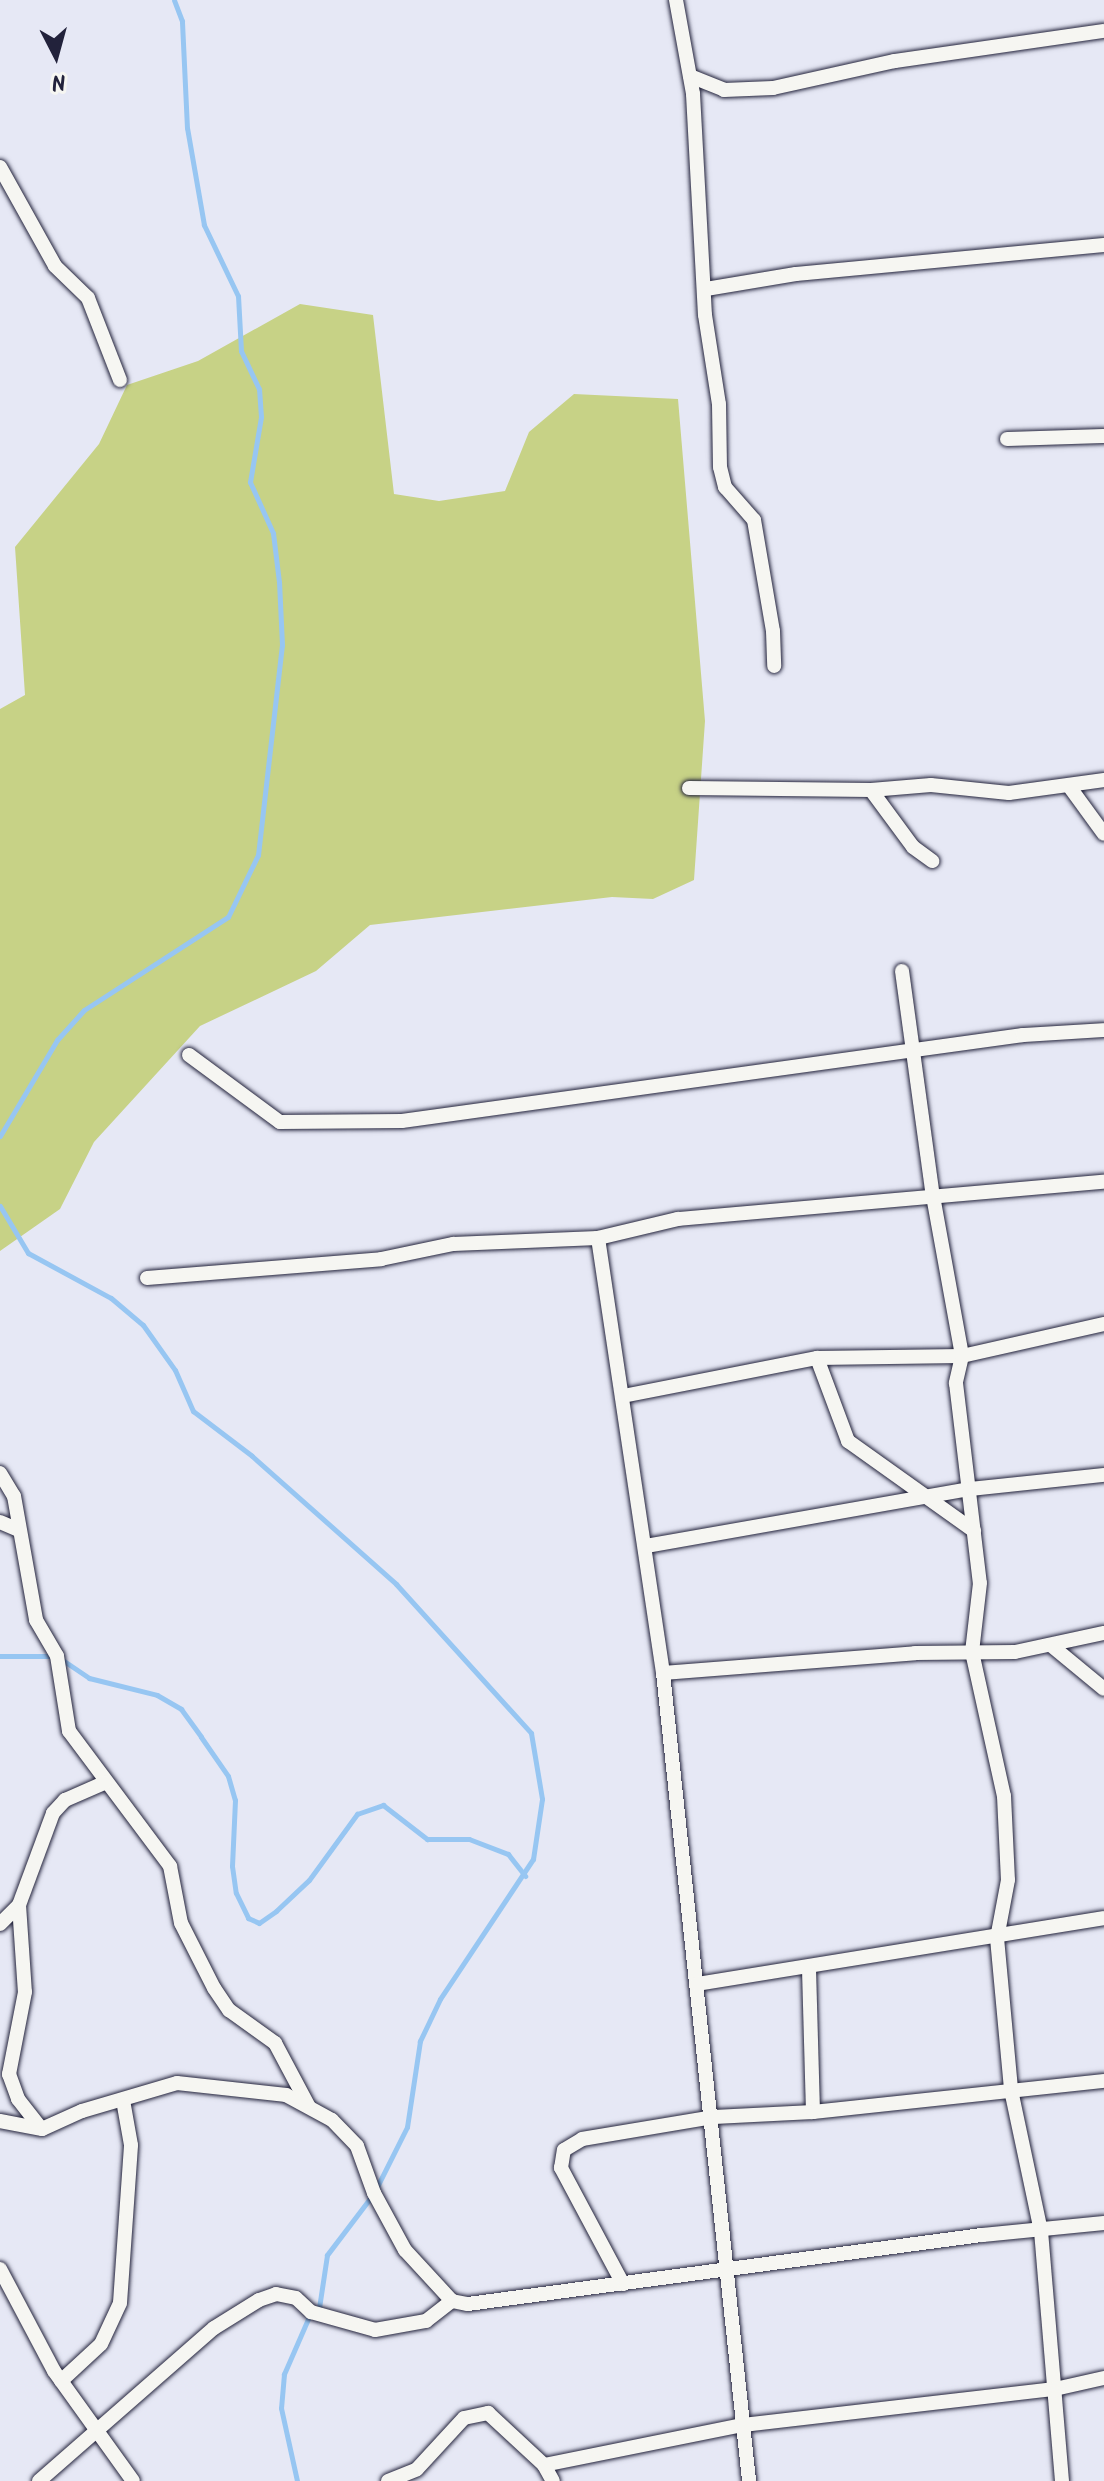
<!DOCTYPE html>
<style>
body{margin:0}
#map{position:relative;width:1104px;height:2481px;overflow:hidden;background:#e6e8f5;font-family:Kalam,sans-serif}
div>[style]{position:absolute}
.green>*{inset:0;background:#c7d286}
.stream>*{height:5px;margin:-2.5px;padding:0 2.5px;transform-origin:2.5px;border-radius:2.5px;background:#97c6f2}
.roads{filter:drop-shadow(0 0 2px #22223b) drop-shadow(0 0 2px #22223b)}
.minor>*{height:14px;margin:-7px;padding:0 7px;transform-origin:7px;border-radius:7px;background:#f6f6f2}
span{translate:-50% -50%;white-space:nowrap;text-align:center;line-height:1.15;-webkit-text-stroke:8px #f6f6f2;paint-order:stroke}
.north{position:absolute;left:16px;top:16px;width:80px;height:80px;-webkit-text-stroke:6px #f6f6f2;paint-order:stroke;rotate:174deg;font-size:22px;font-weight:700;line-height:32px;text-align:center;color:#22223b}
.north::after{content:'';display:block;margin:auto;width:28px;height:36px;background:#22223b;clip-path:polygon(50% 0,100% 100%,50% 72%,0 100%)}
</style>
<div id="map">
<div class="green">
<i style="clip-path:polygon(300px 304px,373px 315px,394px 494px,439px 501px,505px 491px,529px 432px,574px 394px,678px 399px,705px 721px,694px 880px,653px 899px,612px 897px,370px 925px,316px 971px,200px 1026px,94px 1142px,60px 1209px,0 1251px,0 709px,25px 695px,15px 547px,99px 444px,127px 385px,198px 361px)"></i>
</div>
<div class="stream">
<i style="left:0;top:1136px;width:112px;rotate:-59.3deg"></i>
<i style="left:57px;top:1040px;width:40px;rotate:-48deg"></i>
<i style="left:84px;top:1010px;width:171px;rotate:-32.9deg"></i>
<i style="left:228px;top:917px;width:69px;rotate:-64.2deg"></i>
<i style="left:258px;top:855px;width:211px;rotate:-83.5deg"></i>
<i style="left:282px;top:645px;width:63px;rotate:-92.7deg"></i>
<i style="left:279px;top:582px;width:49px;rotate:-97deg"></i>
<i style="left:273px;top:533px;width:56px;rotate:-114.3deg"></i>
<i style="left:250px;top:482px;width:66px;rotate:-80.4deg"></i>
<i style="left:261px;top:417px;width:28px;rotate:-94deg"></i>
<i style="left:259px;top:389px;width:42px;rotate:-115.3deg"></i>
<i style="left:241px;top:351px;width:55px;rotate:-93.1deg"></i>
<i style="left:238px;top:296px;width:79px;rotate:-115.6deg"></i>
<i style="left:204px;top:225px;width:98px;rotate:-99.9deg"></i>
<i style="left:187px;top:128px;width:107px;rotate:-92.7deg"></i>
<i style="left:182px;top:21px;width:22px;rotate:-111deg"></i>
<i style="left:0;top:1206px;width:55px;rotate:59.2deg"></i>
<i style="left:28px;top:1253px;width:94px;rotate:28.5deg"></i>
<i style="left:111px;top:1298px;width:42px;rotate:40.2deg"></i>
<i style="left:143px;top:1325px;width:55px;rotate:54.6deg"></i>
<i style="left:175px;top:1370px;width:45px;rotate:66.3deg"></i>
<i style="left:193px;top:1411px;width:74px;rotate:37.3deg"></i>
<i style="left:252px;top:1456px;width:193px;rotate:41.6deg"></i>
<i style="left:396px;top:1584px;width:201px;rotate:47.8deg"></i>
<i style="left:531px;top:1733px;width:67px;rotate:80.5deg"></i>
<i style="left:542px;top:1799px;width:61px;rotate:98.5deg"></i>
<i style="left:533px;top:1859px;width:168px;rotate:123.6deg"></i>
<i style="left:440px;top:1999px;width:47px;rotate:115.5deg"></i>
<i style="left:420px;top:2041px;width:87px;rotate:98.6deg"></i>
<i style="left:407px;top:2127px;width:74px;rotate:116.6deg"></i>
<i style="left:374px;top:2193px;width:78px;rotate:127.2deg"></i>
<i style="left:327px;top:2255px;width:54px;rotate:98.6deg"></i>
<i style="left:319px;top:2308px;width:9px;rotate:153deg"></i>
<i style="left:311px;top:2312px;width:68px;rotate:113.5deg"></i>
<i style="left:284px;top:2374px;width:34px;rotate:95deg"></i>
<i style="left:281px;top:2408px;width:75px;rotate:77.6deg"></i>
<i style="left:0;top:1656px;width:52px"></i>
<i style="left:61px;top:1659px;width:34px;rotate:34deg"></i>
<i style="left:89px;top:1678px;width:70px;rotate:14deg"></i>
<i style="left:157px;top:1695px;width:28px;rotate:30deg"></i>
<i style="left:181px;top:1709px;width:34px;rotate:54deg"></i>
<i style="left:201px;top:1737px;width:47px;rotate:55.3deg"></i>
<i style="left:228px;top:1776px;width:25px;rotate:74deg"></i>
<i style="left:235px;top:1800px;width:66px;rotate:92.6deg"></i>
<i style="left:232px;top:1866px;width:27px;rotate:82deg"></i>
<i style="left:236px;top:1893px;width:28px;rotate:64deg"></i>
<i style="left:248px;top:1918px;width:12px;rotate:24deg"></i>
<i style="left:259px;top:1923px;width:21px;rotate:-35deg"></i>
<i style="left:276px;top:1911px;width:45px;rotate:-43.2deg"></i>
<i style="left:309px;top:1880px;width:82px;rotate:-54deg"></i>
<i style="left:357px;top:1814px;width:28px;rotate:-19deg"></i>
<i style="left:383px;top:1805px;width:56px;rotate:37.7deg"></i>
<i style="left:427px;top:1839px;width:42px"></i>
<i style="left:469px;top:1839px;width:42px;rotate:21deg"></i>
<i style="left:508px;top:1854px;width:28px;rotate:52deg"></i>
</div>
<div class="roads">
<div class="minor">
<i style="left:676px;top:0;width:96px;rotate:79.7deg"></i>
<i style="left:693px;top:94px;width:221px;rotate:86.9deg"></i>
<i style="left:705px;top:315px;width:90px;rotate:81.1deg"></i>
<i style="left:719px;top:404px;width:63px;rotate:89.1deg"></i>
<i style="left:720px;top:467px;width:21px;rotate:76deg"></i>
<i style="left:725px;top:487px;width:44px;rotate:48.7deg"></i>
<i style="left:754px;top:520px;width:113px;rotate:80.3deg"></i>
<i style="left:773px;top:631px;width:35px;rotate:88deg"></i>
<i style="left:690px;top:76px;width:37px;rotate:22deg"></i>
<i style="left:724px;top:90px;width:49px;rotate:-2.3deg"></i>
<i style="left:773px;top:88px;width:125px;rotate:-12.5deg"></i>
<i style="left:895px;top:61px;width:211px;rotate:-8.2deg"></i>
<i style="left:0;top:167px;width:113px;rotate:60.9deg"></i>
<i style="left:55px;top:266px;width:46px;rotate:44.1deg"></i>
<i style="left:88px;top:298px;width:88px;rotate:68.7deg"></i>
<i style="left:706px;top:289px;width:91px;rotate:-9.5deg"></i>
<i style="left:796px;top:274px;width:309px;rotate:-5.4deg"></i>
<i style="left:1007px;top:439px;width:97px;rotate:-1.8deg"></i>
<i style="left:1069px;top:786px;width:59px;rotate:53.9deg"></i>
<i style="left:689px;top:788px;width:182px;rotate:0.6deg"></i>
<i style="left:871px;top:790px;width:60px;rotate:-4.8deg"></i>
<i style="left:931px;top:785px;width:78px;rotate:5.9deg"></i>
<i style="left:1009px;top:793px;width:96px;rotate:-7.8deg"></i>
<i style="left:871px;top:790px;width:71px;rotate:53.6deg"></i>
<i style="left:913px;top:847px;width:24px;rotate:36deg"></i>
<i style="left:902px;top:971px;width:227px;rotate:82.2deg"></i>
<i style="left:933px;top:1196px;width:163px;rotate:79.7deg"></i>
<i style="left:962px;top:1356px;width:28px;rotate:103deg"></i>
<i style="left:956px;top:1383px;width:201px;rotate:83.2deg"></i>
<i style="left:980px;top:1583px;width:69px;rotate:96.6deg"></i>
<i style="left:972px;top:1652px;width:148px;rotate:77.5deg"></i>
<i style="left:1004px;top:1796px;width:84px;rotate:87.3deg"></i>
<i style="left:1008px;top:1880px;width:59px;rotate:100.7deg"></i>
<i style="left:997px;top:1938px;width:153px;rotate:84.7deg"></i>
<i style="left:1011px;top:2090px;width:144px;rotate:78deg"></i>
<i style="left:1041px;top:2231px;width:251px;rotate:85.2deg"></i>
<i style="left:189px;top:1055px;width:113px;rotate:36.4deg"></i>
<i style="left:280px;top:1122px;width:122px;rotate:-0.5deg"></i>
<i style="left:402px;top:1121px;width:627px;rotate:-7.88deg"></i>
<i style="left:1023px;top:1035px;width:81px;rotate:-3.5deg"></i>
<i style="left:598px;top:1238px;width:440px;rotate:81.5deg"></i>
<i style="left:663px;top:1673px;width:813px;rotate:83.92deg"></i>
<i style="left:147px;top:1278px;width:235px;rotate:-4.6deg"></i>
<i style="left:381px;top:1259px;width:74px;rotate:-11.8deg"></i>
<i style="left:453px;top:1244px;width:145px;rotate:-2.4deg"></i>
<i style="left:598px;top:1238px;width:82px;rotate:-13.4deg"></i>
<i style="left:678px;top:1219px;width:428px;rotate:-5deg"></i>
<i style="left:817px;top:1358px;width:145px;rotate:-0.8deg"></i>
<i style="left:962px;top:1356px;width:146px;rotate:-12.7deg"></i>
<i style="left:623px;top:1396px;width:198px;rotate:-11.1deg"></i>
<i style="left:817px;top:1358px;width:89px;rotate:69.5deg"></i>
<i style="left:848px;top:1441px;width:155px;rotate:35.5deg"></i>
<i style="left:0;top:1473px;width:27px;rotate:59deg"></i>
<i style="left:14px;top:1496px;width:126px;rotate:79.9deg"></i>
<i style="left:36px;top:1620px;width:42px;rotate:59.7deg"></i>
<i style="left:57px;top:1656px;width:76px;rotate:80.9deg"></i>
<i style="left:69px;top:1731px;width:169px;rotate:53.2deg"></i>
<i style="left:170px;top:1866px;width:58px;rotate:79.1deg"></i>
<i style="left:181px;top:1923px;width:73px;rotate:63.1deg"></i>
<i style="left:214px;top:1988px;width:27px;rotate:56deg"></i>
<i style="left:229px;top:2010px;width:57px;rotate:35.7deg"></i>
<i style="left:275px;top:2043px;width:72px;rotate:62deg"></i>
<i style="left:0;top:1522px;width:21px;rotate:23deg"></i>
<i style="left:646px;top:1546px;width:329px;rotate:-10deg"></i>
<i style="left:970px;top:1489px;width:135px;rotate:-6deg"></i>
<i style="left:1052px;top:1646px;width:67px;rotate:39.6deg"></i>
<i style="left:663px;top:1673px;width:253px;rotate:-4.5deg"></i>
<i style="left:915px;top:1653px;width:100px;rotate:-0.6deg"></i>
<i style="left:1015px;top:1652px;width:91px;rotate:-12.1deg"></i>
<i style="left:19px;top:1905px;width:87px;rotate:86.1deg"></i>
<i style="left:25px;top:1992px;width:84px;rotate:101deg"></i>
<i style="left:9px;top:2074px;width:27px;rotate:70deg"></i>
<i style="left:18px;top:2099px;width:37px;rotate:52deg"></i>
<i style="left:0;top:1924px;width:27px;rotate:-45deg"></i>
<i style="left:19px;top:1905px;width:98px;rotate:-69.7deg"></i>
<i style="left:53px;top:1813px;width:18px;rotate:-47deg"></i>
<i style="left:65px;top:1800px;width:43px;rotate:-23.6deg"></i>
<i style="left:809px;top:1969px;width:143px;rotate:88.4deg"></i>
<i style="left:697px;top:1984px;width:412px;rotate:-9.2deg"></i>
<i style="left:0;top:2121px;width:43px;rotate:10.8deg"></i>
<i style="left:42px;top:2129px;width:44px;rotate:-24.2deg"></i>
<i style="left:82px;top:2111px;width:99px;rotate:-16.4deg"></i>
<i style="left:177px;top:2083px;width:110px;rotate:6.3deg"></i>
<i style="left:286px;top:2095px;width:52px;rotate:28.5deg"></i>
<i style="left:332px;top:2120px;width:36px;rotate:46deg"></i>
<i style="left:357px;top:2146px;width:50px;rotate:70.1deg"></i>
<i style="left:374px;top:2193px;width:65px;rotate:61.5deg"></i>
<i style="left:405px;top:2250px;width:69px;rotate:47.3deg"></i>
<i style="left:452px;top:2301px;width:16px;rotate:11deg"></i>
<i style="left:468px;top:2304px;width:519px;rotate:-7.65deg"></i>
<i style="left:982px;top:2235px;width:123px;rotate:-5.6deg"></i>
<i style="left:0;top:2269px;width:115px;rotate:62.1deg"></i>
<i style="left:54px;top:2371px;width:135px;rotate:54.3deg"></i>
<i style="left:623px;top:2284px;width:132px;rotate:-118.1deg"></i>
<i style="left:561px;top:2168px;width:18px;rotate:-81deg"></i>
<i style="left:564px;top:2150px;width:21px;rotate:-31deg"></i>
<i style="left:582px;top:2139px;width:134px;rotate:-9.5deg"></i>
<i style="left:714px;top:2117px;width:99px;rotate:-2.9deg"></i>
<i style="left:813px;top:2112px;width:293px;rotate:-6.1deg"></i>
<i style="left:61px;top:2381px;width:54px;rotate:-42.8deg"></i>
<i style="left:101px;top:2344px;width:45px;rotate:-65.1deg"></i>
<i style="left:120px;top:2303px;width:158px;rotate:-86deg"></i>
<i style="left:131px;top:2145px;width:46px;rotate:-100.1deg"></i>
<i style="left:544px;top:2465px;width:203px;rotate:-11.4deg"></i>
<i style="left:743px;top:2425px;width:314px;rotate:-6.6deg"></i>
<i style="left:1055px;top:2389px;width:50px;rotate:-12.7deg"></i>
<i style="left:39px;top:2481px;width:232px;rotate:-41.2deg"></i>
<i style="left:214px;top:2328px;width:53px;rotate:-31.9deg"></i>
<i style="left:259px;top:2300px;width:18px;rotate:-19deg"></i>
<i style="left:276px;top:2294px;width:20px;rotate:11deg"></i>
<i style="left:296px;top:2298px;width:21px;rotate:43deg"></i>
<i style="left:311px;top:2312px;width:66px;rotate:15.7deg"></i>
<i style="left:375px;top:2330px;width:52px;rotate:-10deg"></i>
<i style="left:426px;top:2321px;width:33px;rotate:-38deg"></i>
<i style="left:388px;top:2481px;width:31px;rotate:-22deg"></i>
<i style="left:417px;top:2469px;width:69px;rotate:-47.3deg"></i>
<i style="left:464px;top:2418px;width:25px;rotate:-12deg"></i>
<i style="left:488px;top:2413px;width:76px;rotate:42.9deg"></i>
<i style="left:544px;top:2465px;width:18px;rotate:61deg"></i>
</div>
</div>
<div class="north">N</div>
</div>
